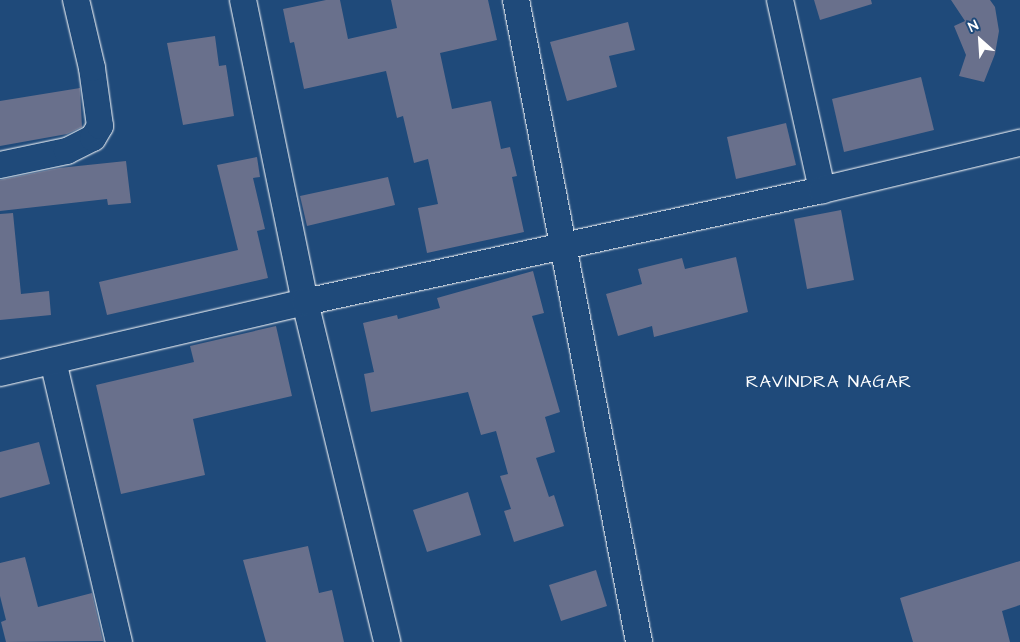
<!DOCTYPE html>
<style>
body{margin:0}
#map{position:relative;width:1020px;height:642px;overflow:hidden;background:#1f4a7a;font-family:"Architects Daughter",sans-serif}
div>[style]{position:absolute}
.building>*{inset:0;background:#69708c}
.roads{filter:drop-shadow(0 0 1px #fff) drop-shadow(0 0 1px #fff)}
.minor>*{height:26px;margin:-13px;padding:0 13px;transform-origin:13px;border-radius:13px;background:#1f4a7a}
span{translate:-50% -50%;white-space:nowrap;text-align:center;line-height:1.15;-webkit-text-stroke:4px #1f4a7a;paint-order:stroke}
.neighbourhood-label{font-size:18px;color:#fff;letter-spacing:1px}
.north{position:absolute;left:955px;top:15px;width:50px;height:50px;-webkit-text-stroke:4px #1f4a7a;paint-order:stroke;rotate:334deg;font-size:14px;font-weight:700;line-height:20px;text-align:center;color:#fff}
.north::after{content:'';display:block;margin:auto;width:18px;height:22px;background:#fff;clip-path:polygon(50% 0,100% 100%,50% 72%,0 100%)}
</style>
<div id="map">
<div class="building">
<i style="clip-path:polygon(326px 0,340px 0,348px 39px,397px 28px,391px 0,488px 0,497px 40px,440px 53px,452px 109px,491px 101px,501px 149px,510px 147px,517px 176px,512px 177px,524px 232px,427px 253px,418px 208px,438px 204px,428px 159px,414px 163px,403px 116px,397px 118px,386px 71px,304px 89px,294px 42px,290px 43px,283px 9px)"></i>
<i style="clip-path:polygon(814px 0,871px 0,872px 4px,820px 20px)"></i>
<i style="clip-path:polygon(951px 0,990px 0,995px 7px,999px 31px,995px 54px,984px 82px,959px 76px,966px 55px,954px 26px,965px 21px)"></i>
<i style="clip-path:polygon(628px 22px,635px 50px,609px 56px,617px 87px,567px 101px,550px 42px)"></i>
<i style="clip-path:polygon(215px 36px,219px 66px,226px 65px,234px 116px,183px 125px,167px 43px)"></i>
<i style="clip-path:polygon(921px 77px,934px 130px,844px 152px,832px 99px)"></i>
<i style="clip-path:polygon(80px 88px,82px 127px,67px 134px,0 146px,0 101px)"></i>
<i style="clip-path:polygon(786px 123px,796px 165px,736px 179px,727px 137px)"></i>
<i style="clip-path:polygon(257px 157px,260px 177px,253px 178px,265px 229px,257px 231px,268px 278px,107px 315px,99px 282px,238px 250px,217px 165px)"></i>
<i style="clip-path:polygon(126px 161px,131px 203px,108px 205px,107px 199px,0 211px,0 180px,59px 168px)"></i>
<i style="clip-path:polygon(388px 177px,395px 205px,307px 226px,300px 196px)"></i>
<i style="clip-path:polygon(841px 210px,854px 280px,807px 289px,794px 219px)"></i>
<i style="clip-path:polygon(13px 213px,21px 294px,49px 291px,51px 315px,0 320px,0 214px)"></i>
<i style="clip-path:polygon(736px 257px,748px 312px,654px 337px,652px 326px,618px 336px,606px 294px,642px 284px,638px 269px,682px 258px,685px 269px)"></i>
<i style="clip-path:polygon(533px 271px,544px 313px,532px 316px,560px 412px,545px 417px,555px 452px,536px 458px,549px 497px,554px 495px,564px 526px,514px 542px,504px 511px,511px 509px,500px 476px,508px 474px,496px 431px,481px 435px,468px 392px,371px 412px,364px 374px,374px 372px,363px 323px,397px 315px,398px 319px,440px 308px,437px 298px)"></i>
<i style="clip-path:polygon(276px 326px,292px 396px,193px 419px,205px 475px,121px 494px,96px 385px,194px 362px,190px 346px)"></i>
<i style="clip-path:polygon(39px 442px,50px 484px,0 498px,0 452px)"></i>
<i style="clip-path:polygon(468px 492px,481px 535px,427px 552px,413px 510px)"></i>
<i style="clip-path:polygon(308px 546px,319px 593px,332px 590px,344px 642px,266px 642px,243px 560px)"></i>
<i style="clip-path:polygon(25px 557px,38px 607px,92px 593px,103px 641px,6px 642px,1px 622px,6px 620px,0 596px,0 563px)"></i>
<i style="clip-path:polygon(1020px 561px,1020px 605px,1002px 611px,1010px 642px,913px 642px,900px 598px)"></i>
<i style="clip-path:polygon(596px 570px,607px 606px,561px 621px,549px 585px)"></i>
</div>
<div class="roads">
<div class="minor">
<i style="left:243px;top:0;width:308px;rotate:78.4deg"></i>
<i style="left:305px;top:302px;width:350px;rotate:76.4deg"></i>
<i style="left:516px;top:0;width:654px;rotate:79.15deg"></i>
<i style="left:780px;top:0;width:195px;rotate:77.5deg"></i>
<i style="left:0;top:165px;width:68px;rotate:-11.8deg"></i>
<i style="left:67px;top:151px;width:29px;rotate:-27deg"></i>
<i style="left:93px;top:138px;width:14px;rotate:-60deg"></i>
<i style="left:100px;top:126px;width:59px;rotate:-97.9deg"></i>
<i style="left:92px;top:68px;width:70px;rotate:-103.2deg"></i>
<i style="left:53px;top:361px;width:289px;rotate:76.8deg"></i>
<i style="left:0;top:373px;width:313px;rotate:-13.1deg"></i>
<i style="left:305px;top:302px;width:529px;rotate:-12.22deg"></i>
<i style="left:822px;top:190px;width:204px;rotate:-13.4deg"></i>
</div>
</div>
<div class="neighbourhood-label">
<span style="left:829px;top:382px">RAVINDRA NAGAR</span>
</div>
<div class="north">N</div>
</div>
